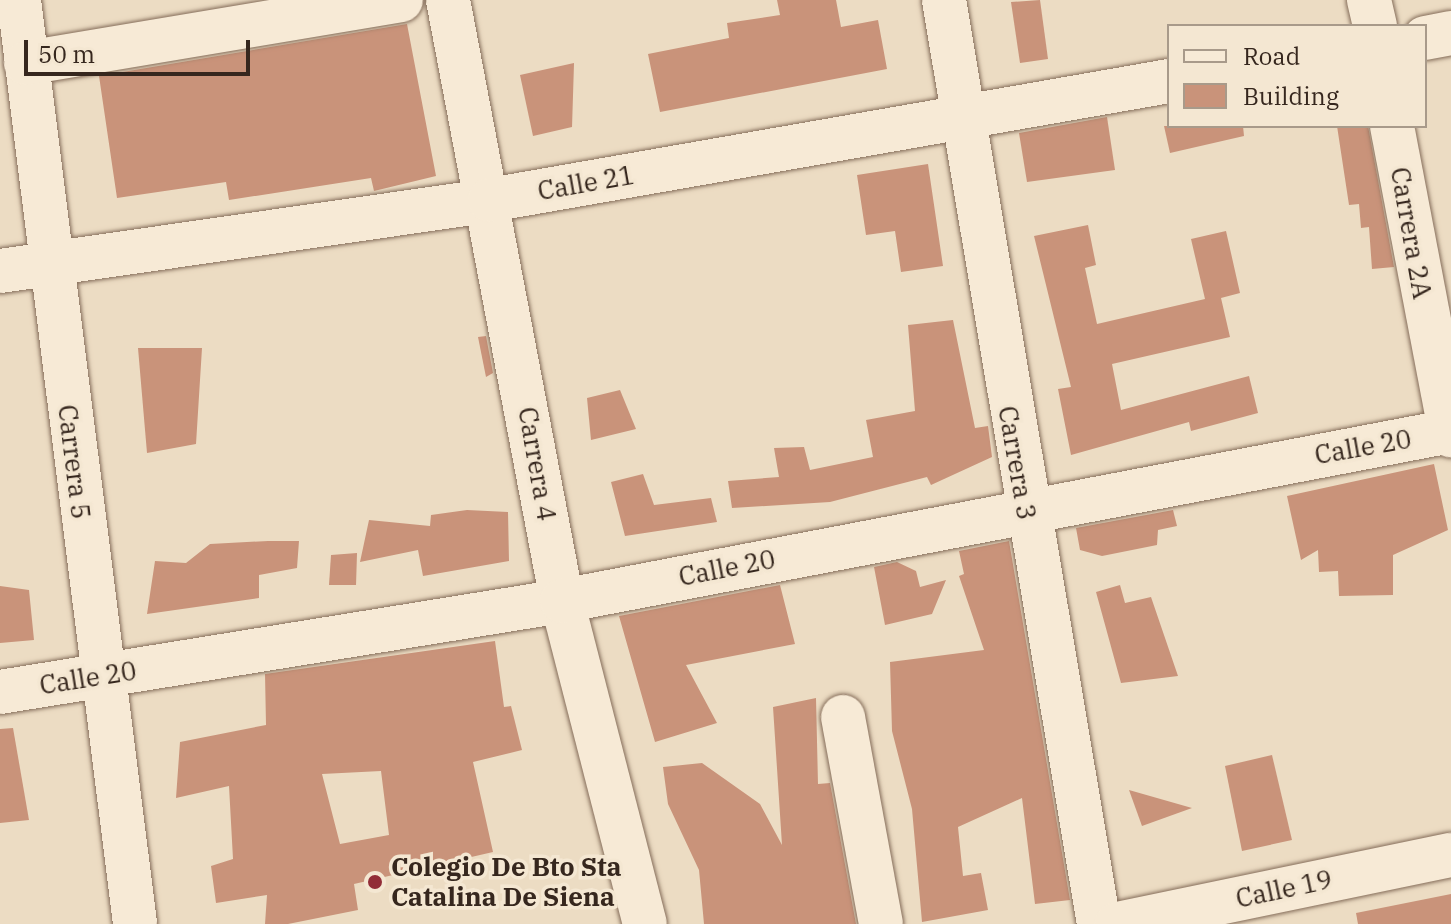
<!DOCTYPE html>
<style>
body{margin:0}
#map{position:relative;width:1451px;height:924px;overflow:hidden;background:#ecdcc3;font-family:"IBM Plex Serif",serif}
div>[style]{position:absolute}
.building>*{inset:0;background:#c9937a}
.roads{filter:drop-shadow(0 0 2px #856d5a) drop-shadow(0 0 2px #856d5a)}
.minor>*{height:44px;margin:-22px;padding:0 22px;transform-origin:22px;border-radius:22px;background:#f7ead6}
.dots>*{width:22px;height:22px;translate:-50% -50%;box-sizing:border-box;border:4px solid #f4e7d2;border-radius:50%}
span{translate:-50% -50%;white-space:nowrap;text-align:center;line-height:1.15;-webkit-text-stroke:7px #f4e7d2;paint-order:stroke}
.street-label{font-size:26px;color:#36271e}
.poi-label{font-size:26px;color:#36271e;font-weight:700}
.left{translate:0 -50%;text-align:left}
.legend{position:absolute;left:1167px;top:24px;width:260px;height:104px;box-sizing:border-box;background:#f4e7d2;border:2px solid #a89a8a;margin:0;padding:10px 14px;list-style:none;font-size:24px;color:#36271e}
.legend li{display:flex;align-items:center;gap:16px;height:40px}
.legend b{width:40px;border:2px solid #a89a8a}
.scale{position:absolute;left:24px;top:40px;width:226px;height:36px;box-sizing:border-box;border:4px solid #36271e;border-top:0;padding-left:10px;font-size:24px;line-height:28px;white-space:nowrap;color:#36271e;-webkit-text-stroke:6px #f4e7d2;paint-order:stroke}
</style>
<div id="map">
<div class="building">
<i style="clip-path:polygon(777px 0,836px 0,841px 27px,878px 20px,887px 69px,660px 112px,648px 54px,729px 38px,727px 23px,780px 15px)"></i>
<i style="clip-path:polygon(1040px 0,1048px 59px,1020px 63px,1011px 2px)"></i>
<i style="clip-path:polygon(407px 24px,436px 176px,374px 191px,371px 178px,229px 200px,226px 182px,117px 198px,99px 76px)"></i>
<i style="clip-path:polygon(574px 63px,572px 127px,533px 136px,520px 75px)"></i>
<i style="clip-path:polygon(1107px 117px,1115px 170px,1027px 182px,1019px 133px)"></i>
<i style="clip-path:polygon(1164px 126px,1243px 126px,1244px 136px,1170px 153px)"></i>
<i style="clip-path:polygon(1337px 126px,1368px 126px,1394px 267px,1372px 269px,1369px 227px,1361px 228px,1359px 204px,1349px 205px)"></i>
<i style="clip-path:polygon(928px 164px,943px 266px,901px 272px,895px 231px,866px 235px,857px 175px)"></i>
<i style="clip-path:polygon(1088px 225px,1096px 265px,1085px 268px,1097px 324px,1205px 299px,1191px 239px,1226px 231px,1240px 293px,1221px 298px,1230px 337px,1112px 364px,1121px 410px,1249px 376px,1258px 413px,1191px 431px,1189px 422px,1071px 455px,1058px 389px,1071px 387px,1034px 236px)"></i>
<i style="clip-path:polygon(953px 320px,975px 428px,988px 426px,992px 457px,931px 485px,927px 477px,830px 502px,732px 508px,728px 481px,779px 477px,774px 448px,804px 447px,810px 470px,873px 457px,866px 420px,915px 411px,908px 325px)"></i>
<i style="clip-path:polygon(486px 336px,493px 373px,486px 377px,478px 337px)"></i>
<i style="clip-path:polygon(138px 348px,202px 348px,196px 444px,147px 453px)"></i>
<i style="clip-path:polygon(620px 390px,636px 429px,591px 440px,587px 398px)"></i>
<i style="clip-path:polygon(1434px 464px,1448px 530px,1393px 555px,1393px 595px,1339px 596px,1338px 571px,1319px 572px,1318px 550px,1301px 560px,1287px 496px)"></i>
<i style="clip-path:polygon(643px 474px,654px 505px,711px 498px,717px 522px,625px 536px,611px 482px)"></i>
<i style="clip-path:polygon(467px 510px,508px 512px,509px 561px,423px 576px,418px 550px,360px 562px,369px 520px,430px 526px,431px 515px)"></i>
<i style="clip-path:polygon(1173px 510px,1177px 526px,1158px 530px,1157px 545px,1102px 556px,1080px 550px,1076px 528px)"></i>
<i style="clip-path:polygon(268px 541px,299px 541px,297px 568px,259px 575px,259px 598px,147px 614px,155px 561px,186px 563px,210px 544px)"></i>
<i style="clip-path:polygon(1009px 541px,1070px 900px,1035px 904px,1022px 798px,958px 827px,963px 876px,981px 873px,988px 910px,922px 922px,912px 809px,892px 731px,890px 662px,984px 650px,959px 576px,964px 574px,959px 551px)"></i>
<i style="clip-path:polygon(357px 553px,356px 585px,329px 585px,331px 555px)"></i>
<i style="clip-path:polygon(897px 562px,916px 571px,920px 587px,946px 580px,932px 614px,885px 625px,874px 567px)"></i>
<i style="clip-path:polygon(780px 585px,795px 644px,686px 665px,717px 723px,655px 742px,619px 616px)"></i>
<i style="clip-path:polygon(1120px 585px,1125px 603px,1151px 597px,1178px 676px,1121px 683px,1096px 592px)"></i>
<i style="clip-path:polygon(0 586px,29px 590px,34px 640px,0 643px)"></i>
<i style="clip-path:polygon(evenodd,495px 641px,504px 707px,511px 706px,522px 750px,473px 762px,493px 852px,354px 884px,358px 910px,288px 924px,265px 924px,267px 895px,216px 903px,211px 866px,233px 859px,229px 786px,176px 798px,180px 742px,266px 725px,265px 674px,495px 641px,381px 771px,389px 835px,340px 844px,322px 774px,381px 771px)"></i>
<i style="clip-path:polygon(816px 698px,818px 784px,830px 783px,856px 924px,704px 924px,699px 870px,668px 804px,663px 767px,702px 763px,760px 804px,782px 845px,773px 707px)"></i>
<i style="clip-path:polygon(13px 728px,29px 820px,0 823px,0 729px)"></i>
<i style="clip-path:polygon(1272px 755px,1292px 840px,1242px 851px,1225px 766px)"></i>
<i style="clip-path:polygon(1129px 790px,1192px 808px,1142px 826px)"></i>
<i style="clip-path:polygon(1451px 894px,1451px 924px,1358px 924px,1356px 913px)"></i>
</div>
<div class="roads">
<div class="minor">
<i style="left:19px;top:0;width:931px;rotate:82.84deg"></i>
<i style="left:448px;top:0;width:612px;rotate:79.26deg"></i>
<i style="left:562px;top:601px;width:333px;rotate:75.6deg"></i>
<i style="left:944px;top:0;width:937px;rotate:80.48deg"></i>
<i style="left:1369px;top:0;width:27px;rotate:77deg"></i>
<i style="left:1425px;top:38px;width:26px;rotate:-11deg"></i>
<i style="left:26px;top:63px;width:380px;rotate:-9.5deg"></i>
<i style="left:1392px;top:126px;width:315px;rotate:79.2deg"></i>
<i style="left:0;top:271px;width:495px;rotate:-8.2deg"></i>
<i style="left:490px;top:200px;width:689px;rotate:-9.94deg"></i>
<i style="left:0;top:692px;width:569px;rotate:-9.2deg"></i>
<i style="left:562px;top:601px;width:905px;rotate:-10.83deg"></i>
<i style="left:843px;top:717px;width:210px;rotate:79.6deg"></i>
<i style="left:1117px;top:924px;width:341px;rotate:-11.7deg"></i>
</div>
</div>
<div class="dots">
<i style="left:375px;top:882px;background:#922d37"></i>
</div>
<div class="street-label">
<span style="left:586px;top:183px;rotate:-10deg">Calle 21</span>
<span style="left:1411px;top:233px;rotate:80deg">Carrera 2A</span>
<span style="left:1363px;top:447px;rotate:-10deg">Calle 20</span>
<span style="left:74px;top:462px;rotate:83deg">Carrera 5</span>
<span style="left:1017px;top:463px;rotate:80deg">Carrera 3</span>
<span style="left:537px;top:464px;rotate:80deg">Carrera 4</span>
<span style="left:727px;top:568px;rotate:-11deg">Calle 20</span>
<span style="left:88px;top:678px;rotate:-9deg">Calle 20</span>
<span style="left:1284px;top:889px;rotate:-12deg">Calle 19</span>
</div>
<div class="poi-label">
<span class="left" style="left:391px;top:882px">Colegio De Bto Sta<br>Catalina De Siena</span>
</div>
<ul class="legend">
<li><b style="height:10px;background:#f7ead6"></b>Road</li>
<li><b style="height:22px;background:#c9937a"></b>Building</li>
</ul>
<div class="scale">50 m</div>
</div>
